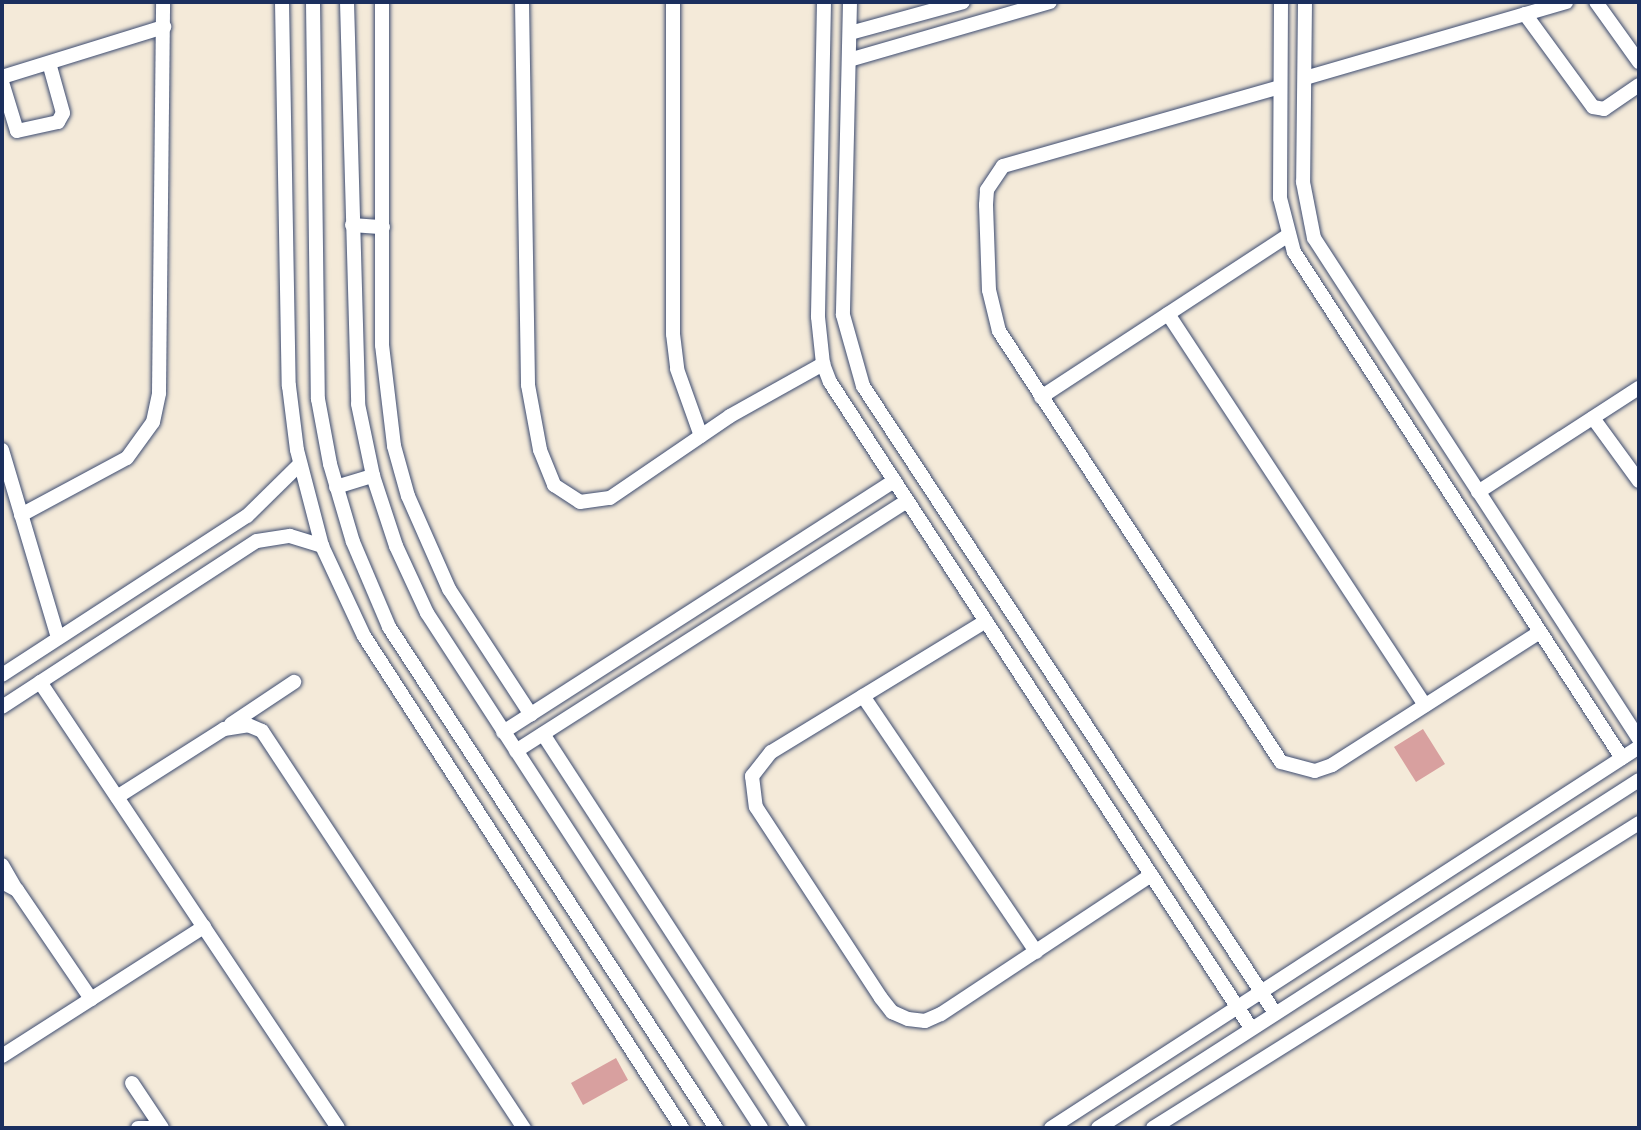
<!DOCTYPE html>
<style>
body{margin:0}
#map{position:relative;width:1641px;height:1130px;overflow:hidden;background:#f4ead9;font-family:Kalam,sans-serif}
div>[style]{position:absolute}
.building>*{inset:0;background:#d8a09f}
.roads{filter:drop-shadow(0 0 2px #3c4b70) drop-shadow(0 0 2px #3c4b70)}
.minor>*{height:14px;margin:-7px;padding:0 7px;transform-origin:7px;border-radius:7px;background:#fff}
span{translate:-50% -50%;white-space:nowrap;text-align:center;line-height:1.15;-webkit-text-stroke:5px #f6f6f2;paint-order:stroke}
.frame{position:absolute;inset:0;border:4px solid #1b2f5e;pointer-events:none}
</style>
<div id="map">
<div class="building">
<i style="clip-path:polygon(1423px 729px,1445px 764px,1416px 782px,1394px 747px)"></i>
<i style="clip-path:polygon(616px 1058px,628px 1080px,583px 1105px,571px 1083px)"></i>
</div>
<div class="roads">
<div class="minor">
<i style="left:282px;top:2px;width:384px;rotate:89deg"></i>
<i style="left:289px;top:386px;width:64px;rotate:82.9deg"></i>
<i style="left:297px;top:450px;width:99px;rotate:75.4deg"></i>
<i style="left:322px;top:546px;width:99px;rotate:65deg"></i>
<i style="left:364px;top:636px;width:586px;rotate:57.12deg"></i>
<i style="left:313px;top:2px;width:397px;rotate:89.3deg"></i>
<i style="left:318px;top:399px;width:66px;rotate:79.5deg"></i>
<i style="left:330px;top:464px;width:81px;rotate:73.6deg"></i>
<i style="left:353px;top:542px;width:92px;rotate:67deg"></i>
<i style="left:389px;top:627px;width:598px;rotate:56.87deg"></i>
<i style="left:347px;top:2px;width:402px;rotate:88.4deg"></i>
<i style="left:358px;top:404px;width:74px;rotate:78.2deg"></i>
<i style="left:373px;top:476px;width:74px;rotate:71.8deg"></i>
<i style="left:396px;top:546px;width:74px;rotate:65.2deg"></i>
<i style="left:427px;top:613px;width:614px;rotate:57.03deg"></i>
<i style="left:382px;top:2px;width:343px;rotate:90deg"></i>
<i style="left:382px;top:345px;width:102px;rotate:83.2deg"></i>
<i style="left:394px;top:446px;width:52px;rotate:74.4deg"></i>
<i style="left:408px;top:496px;width:102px;rotate:66.2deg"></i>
<i style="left:449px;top:589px;width:150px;rotate:56.9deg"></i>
<i style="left:522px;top:2px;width:383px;rotate:89.1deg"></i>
<i style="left:528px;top:385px;width:66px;rotate:79.5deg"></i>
<i style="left:540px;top:450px;width:38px;rotate:68deg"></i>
<i style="left:554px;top:485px;width:31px;rotate:33deg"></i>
<i style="left:580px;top:502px;width:30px;rotate:-8deg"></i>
<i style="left:610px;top:498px;width:145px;rotate:-34.3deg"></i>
<i style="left:730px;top:416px;width:107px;rotate:-29.2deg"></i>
<i style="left:673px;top:2px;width:332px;rotate:90deg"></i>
<i style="left:673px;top:334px;width:35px;rotate:83deg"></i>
<i style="left:677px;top:369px;width:71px;rotate:70.3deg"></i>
<i style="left:824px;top:2px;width:315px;rotate:91.1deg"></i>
<i style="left:818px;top:317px;width:47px;rotate:83.9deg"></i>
<i style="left:823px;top:364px;width:19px;rotate:69deg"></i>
<i style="left:830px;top:382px;width:771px;rotate:56.91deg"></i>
<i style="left:850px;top:2px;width:313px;rotate:91.3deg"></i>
<i style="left:843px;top:315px;width:74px;rotate:74.3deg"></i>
<i style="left:863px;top:386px;width:750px;rotate:56.69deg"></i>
<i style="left:1281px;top:2px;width:196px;rotate:90.3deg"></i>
<i style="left:1280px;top:198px;width:56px;rotate:75.5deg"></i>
<i style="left:1294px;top:252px;width:603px;rotate:57.05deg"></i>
<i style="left:1305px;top:2px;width:180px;rotate:90.6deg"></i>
<i style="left:1303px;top:182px;width:57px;rotate:78.9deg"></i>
<i style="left:1314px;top:238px;width:597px;rotate:57.03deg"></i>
<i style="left:1596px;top:2px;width:74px;rotate:54.4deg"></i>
<i style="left:1525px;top:14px;width:115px;rotate:53.8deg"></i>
<i style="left:1593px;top:107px;width:11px;rotate:10deg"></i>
<i style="left:1604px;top:109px;width:42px;rotate:-34.4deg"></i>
<i style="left:850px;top:33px;width:117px;rotate:-15.3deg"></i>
<i style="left:849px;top:60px;width:209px;rotate:-16.1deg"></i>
<i style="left:2px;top:77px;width:170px;rotate:-17.2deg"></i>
<i style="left:1305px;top:78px;width:272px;rotate:-16.2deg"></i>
<i style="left:2px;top:82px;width:51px;rotate:73deg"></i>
<i style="left:17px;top:131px;width:42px;rotate:-12.4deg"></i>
<i style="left:58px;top:122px;width:10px;rotate:-61deg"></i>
<i style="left:63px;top:113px;width:52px;rotate:-105.6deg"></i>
<i style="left:1280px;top:87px;width:288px;rotate:164.1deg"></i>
<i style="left:1003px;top:166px;width:29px;rotate:124deg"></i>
<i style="left:987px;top:190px;width:15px;rotate:94deg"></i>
<i style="left:986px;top:205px;width:85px;rotate:88deg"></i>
<i style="left:989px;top:290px;width:42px;rotate:76.3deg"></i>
<i style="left:999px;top:331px;width:515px;rotate:56.8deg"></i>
<i style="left:1281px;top:762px;width:35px;rotate:15deg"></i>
<i style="left:1315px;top:771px;width:18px;rotate:-19deg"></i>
<i style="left:1332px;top:765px;width:247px;rotate:-32.6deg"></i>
<i style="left:352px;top:225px;width:31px;rotate:4deg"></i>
<i style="left:1168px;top:314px;width:468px;rotate:56.7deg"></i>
<i style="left:1041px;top:397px;width:294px;rotate:-33.2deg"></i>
<i style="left:1593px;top:418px;width:78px;rotate:53.9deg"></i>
<i style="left:2px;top:450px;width:196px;rotate:73.4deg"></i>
<i style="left:336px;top:487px;width:39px;rotate:-17deg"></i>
<i style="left:1478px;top:492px;width:192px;rotate:-32.9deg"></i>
<i style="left:21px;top:515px;width:120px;rotate:-28.3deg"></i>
<i style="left:127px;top:458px;width:44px;rotate:-54.2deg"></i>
<i style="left:153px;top:422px;width:30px;rotate:-78deg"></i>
<i style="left:159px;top:393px;width:391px;rotate:-89.4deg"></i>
<i style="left:986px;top:621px;width:252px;rotate:148.6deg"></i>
<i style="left:771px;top:752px;width:31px;rotate:128deg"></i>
<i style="left:752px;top:776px;width:31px;rotate:83deg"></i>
<i style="left:756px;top:807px;width:228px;rotate:56.8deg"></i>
<i style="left:881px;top:998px;width:18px;rotate:52deg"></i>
<i style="left:892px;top:1012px;width:17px;rotate:24deg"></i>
<i style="left:908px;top:1019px;width:17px;rotate:7deg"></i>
<i style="left:925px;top:1021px;width:17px;rotate:-24deg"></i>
<i style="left:941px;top:1014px;width:252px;rotate:-33.5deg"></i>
<i style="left:2px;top:675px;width:292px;rotate:-33deg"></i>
<i style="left:247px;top:516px;width:74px;rotate:-44.5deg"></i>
<i style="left:40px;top:682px;width:536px;rotate:56.25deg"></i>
<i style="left:863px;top:696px;width:309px;rotate:55.9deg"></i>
<i style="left:2px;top:707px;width:304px;rotate:-33.1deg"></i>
<i style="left:257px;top:541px;width:33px;rotate:-9deg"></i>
<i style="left:290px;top:536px;width:34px;rotate:17deg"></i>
<i style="left:231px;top:724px;width:76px;rotate:-33.7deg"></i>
<i style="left:503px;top:732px;width:465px;rotate:-32.7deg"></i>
<i style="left:543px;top:734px;width:470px;rotate:57deg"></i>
<i style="left:516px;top:751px;width:464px;rotate:-32.6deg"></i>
<i style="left:117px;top:797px;width:127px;rotate:-32.4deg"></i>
<i style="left:224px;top:729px;width:24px;rotate:-9deg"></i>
<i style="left:248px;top:725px;width:15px;rotate:23deg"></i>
<i style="left:262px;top:731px;width:476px;rotate:56.6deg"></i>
<i style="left:2px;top:865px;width:28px;rotate:60deg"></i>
<i style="left:2px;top:882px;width:17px;rotate:28deg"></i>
<i style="left:17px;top:890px;width:132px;rotate:55.8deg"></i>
<i style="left:2px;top:1056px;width:240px;rotate:-32.6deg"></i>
<i style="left:132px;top:1083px;width:54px;rotate:56.3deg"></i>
<i style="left:138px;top:1128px;width:17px"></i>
<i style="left:1051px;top:1128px;width:701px;rotate:-32.94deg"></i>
<i style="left:1098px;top:1128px;width:643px;rotate:-32.75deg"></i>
<i style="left:1153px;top:1128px;width:574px;rotate:-32.11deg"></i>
</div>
</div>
<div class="frame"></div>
</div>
